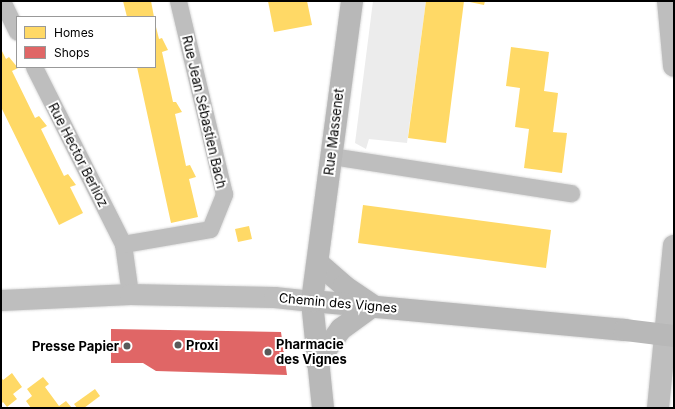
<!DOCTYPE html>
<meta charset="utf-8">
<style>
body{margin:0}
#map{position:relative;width:675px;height:409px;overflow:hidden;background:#fff;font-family:Inter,sans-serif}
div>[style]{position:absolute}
.green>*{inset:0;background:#ececec}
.homes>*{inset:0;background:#ffd966}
.shops>*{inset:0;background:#e06666}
.roads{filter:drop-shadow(0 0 1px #dbdbdb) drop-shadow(0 0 1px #dbdbdb)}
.minor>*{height:17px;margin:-8.5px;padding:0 8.5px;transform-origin:8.5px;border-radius:8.5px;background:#bebebe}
.tertiary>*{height:21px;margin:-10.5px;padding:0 10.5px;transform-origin:10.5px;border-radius:10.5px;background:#bebebe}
.secondary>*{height:22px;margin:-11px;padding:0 11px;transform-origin:11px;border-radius:11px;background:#b8b8b8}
.primary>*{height:22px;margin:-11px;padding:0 11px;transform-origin:11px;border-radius:11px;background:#bebebe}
.secondary-bridge>*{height:22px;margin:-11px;padding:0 11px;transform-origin:11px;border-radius:11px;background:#b8b8b8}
.dots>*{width:11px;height:11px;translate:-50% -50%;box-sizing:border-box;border:2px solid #fff;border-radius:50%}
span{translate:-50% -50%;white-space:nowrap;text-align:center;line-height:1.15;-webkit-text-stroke:4px #fff;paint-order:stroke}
.street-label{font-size:13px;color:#000}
.poi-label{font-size:13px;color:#000;font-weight:700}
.left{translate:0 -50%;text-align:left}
.right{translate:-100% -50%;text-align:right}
.frame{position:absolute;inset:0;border:2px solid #000;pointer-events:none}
.legend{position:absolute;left:16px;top:16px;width:140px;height:52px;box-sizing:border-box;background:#fff;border:1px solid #999;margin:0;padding:5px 7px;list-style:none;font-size:12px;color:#000}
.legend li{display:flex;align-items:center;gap:8px;height:20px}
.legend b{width:20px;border:1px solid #999}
</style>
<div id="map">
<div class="green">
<i style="clip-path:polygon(373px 1px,426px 1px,407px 143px,369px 139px,366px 149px,355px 143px)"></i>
</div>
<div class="homes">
<i style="clip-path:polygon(123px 1px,151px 1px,154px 17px,127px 17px)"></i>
<i style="clip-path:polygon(268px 1px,307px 1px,312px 25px,274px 32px)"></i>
<i style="clip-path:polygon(426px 1px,464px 1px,446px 143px,408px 138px)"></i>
<i style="clip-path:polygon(465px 1px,485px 1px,484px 5px)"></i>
<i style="clip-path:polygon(155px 23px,159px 39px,162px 38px,168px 50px,162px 52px,173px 102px,176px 102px,182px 112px,175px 114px,186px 166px,190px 165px,196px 177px,189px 179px,198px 217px,171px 223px,137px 67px,155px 67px)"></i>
<i style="clip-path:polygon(511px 47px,549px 52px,544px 91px,558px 93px,553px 132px,567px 133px,562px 173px,524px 168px,529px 129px,515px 127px,520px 88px,506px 86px)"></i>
<i style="clip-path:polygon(1px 49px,6px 59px,9px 57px,18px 68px,12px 71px,35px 118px,39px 116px,47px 126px,41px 129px,64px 176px,68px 174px,76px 185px,70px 187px,83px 213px,59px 225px,1px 107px)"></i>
<i style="clip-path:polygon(363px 205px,551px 230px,546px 268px,358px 243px)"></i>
<i style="clip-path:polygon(249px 226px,252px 239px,238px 242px,235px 229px)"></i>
<i style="clip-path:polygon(12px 373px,22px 387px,13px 394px,17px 399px,7px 407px,3px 402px,1px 404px,1px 377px,3px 380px)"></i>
<i style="clip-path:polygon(43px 377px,49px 384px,45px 387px,59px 406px,66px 401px,72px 408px,31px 408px,26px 401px,32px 396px,27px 389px)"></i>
<i style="clip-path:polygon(95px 389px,100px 396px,84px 408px,77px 408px,74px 404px)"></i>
</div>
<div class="shops">
<i style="clip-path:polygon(111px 329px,281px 332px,287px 375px,156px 371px,143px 363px,111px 363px)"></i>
</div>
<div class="roads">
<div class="minor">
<i style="left:2px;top:1px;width:34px;rotate:64deg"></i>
<i style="left:34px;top:67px;width:198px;rotate:63.3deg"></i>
<i style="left:123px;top:244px;width:50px;rotate:82deg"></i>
<i style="left:331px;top:156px;width:243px;rotate:8.8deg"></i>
<i style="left:123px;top:244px;width:88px;rotate:-9.8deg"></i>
<i style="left:210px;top:229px;width:38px;rotate:-68deg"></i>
<i style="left:224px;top:194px;width:198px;rotate:-103.4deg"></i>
</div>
<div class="tertiary">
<i style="left:1px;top:300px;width:129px;rotate:-2.7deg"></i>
<i style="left:130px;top:294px;width:144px;rotate:1.2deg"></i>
<i style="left:274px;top:297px;width:38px;rotate:6deg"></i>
</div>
<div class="secondary">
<i style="left:318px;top:263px;width:35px;rotate:41deg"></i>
<i style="left:344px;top:286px;width:34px;rotate:34deg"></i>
<i style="left:312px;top:301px;width:314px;rotate:5.3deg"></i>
<i style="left:317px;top:362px;width:41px;rotate:-54deg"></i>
<i style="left:341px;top:329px;width:39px;rotate:-36deg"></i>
<i style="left:323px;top:408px;width:108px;rotate:-95.9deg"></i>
<i style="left:312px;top:301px;width:303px;rotate:-82.4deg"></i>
</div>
<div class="primary">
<i style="left:668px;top:1px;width:65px;rotate:84.7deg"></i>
<i style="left:658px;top:408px;width:163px;rotate:-84.4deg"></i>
</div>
</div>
<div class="secondary-bridge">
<i style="left:625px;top:330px;width:49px;rotate:7deg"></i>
</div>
<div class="dots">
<i style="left:178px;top:345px;background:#595959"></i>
<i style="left:127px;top:346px;background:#595959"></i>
<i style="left:268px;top:352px;background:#595959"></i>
</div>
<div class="street-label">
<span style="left:204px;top:112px;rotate:77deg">Rue Jean Sébastien Bach</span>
<span style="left:334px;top:132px;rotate:-83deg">Rue Massenet</span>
<span style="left:78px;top:155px;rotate:63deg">Rue Hector Berlioz</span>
<span style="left:338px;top:303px;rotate:5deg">Chemin des Vignes</span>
</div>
<div class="poi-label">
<span class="left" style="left:186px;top:345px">Proxi</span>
<span class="left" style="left:276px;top:352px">Pharmacie<br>des Vignes</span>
<span class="right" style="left:119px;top:346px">Presse Papier</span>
</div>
<div class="frame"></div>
<ul class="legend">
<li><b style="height:11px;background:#ffd966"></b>Homes</li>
<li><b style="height:11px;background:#e06666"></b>Shops</li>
</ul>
</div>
